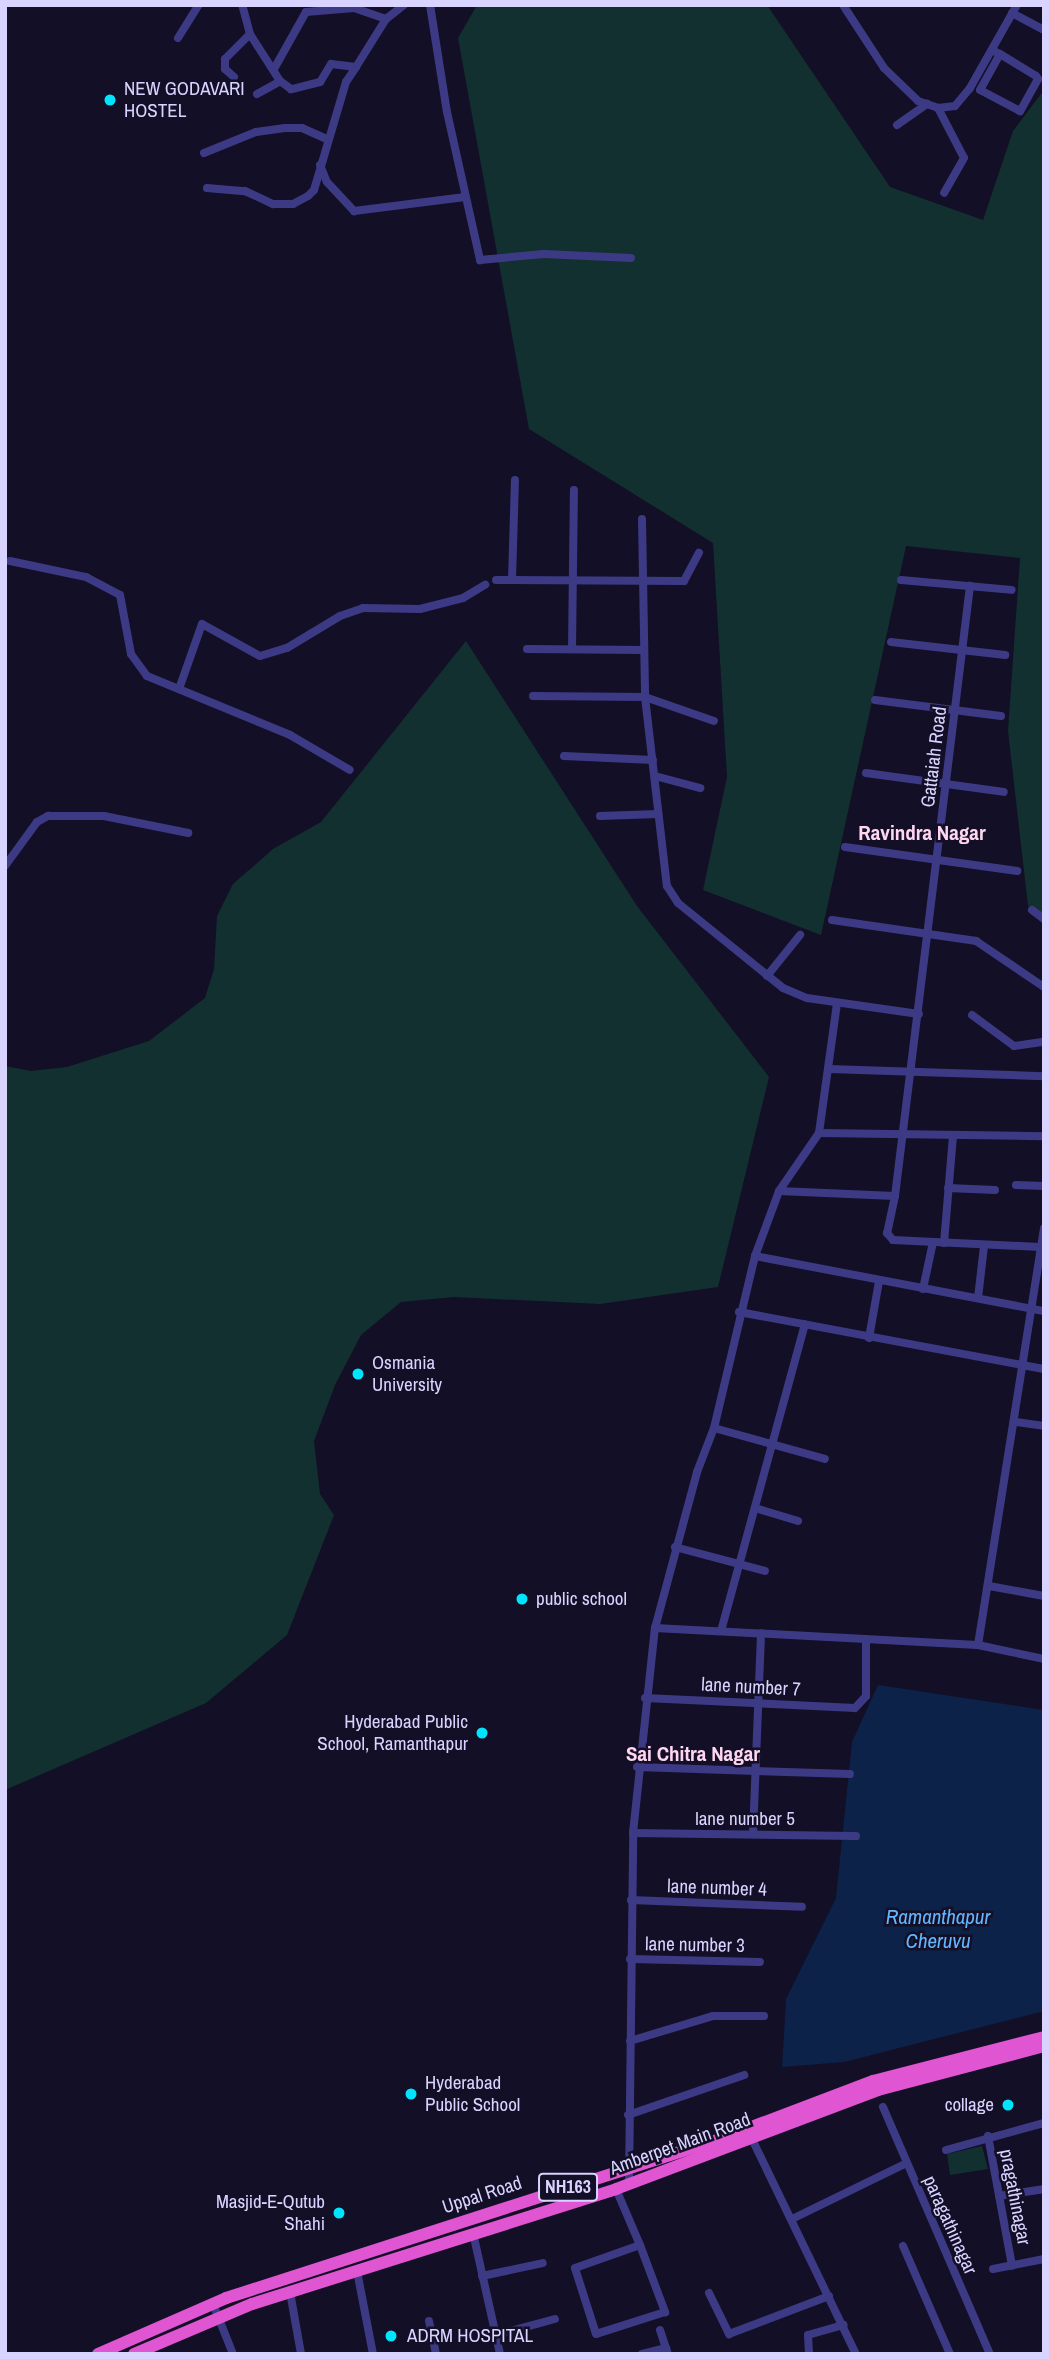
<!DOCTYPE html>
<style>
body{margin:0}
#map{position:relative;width:1049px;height:2359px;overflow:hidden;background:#130f26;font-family:"Archivo Narrow",sans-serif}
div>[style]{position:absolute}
.green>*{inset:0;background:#12302f}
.water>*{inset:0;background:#0c2248}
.minor>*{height:8px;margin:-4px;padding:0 4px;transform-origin:4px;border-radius:4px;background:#3d3a85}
.trunk>*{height:12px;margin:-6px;padding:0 6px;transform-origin:6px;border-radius:6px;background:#e055d1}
.dots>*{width:19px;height:19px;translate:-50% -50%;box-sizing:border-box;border:4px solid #130f26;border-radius:50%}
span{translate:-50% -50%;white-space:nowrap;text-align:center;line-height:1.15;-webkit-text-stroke:5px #130f26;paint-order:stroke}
.shield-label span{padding:2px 5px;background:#130f26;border:2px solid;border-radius:5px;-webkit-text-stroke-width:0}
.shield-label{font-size:18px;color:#d9d4ff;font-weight:700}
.poi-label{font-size:19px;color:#d9d4ff}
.left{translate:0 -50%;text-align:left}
.right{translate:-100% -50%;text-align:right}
.street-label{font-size:19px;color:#d9d4ff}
.neighbourhood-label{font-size:21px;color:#ffd6f0;font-weight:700}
.water-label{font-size:21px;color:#62b6ff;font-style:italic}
.frame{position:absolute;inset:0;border:7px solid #d9d4ff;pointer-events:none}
</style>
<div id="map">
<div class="green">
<i style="clip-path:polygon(477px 5px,767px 5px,890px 187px,983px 220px,1013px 131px,1044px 90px,1044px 916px,1028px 906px,1008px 731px,1020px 558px,906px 546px,821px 935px,703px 890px,727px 777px,713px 543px,529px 429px,458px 38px)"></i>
<i style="clip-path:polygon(466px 641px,637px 906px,769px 1077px,718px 1287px,600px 1304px,454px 1297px,401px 1302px,361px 1335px,335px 1385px,314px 1441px,320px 1494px,334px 1515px,287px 1635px,206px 1703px,5px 1790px,5px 1066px,31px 1071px,67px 1067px,149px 1041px,205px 998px,214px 969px,217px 916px,233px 884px,273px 849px,321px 822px)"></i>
<i style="clip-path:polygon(982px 2146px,988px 2169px,950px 2175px,947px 2154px)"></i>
</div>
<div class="water">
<i style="clip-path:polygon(878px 1685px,1044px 1710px,1044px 2011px,844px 2062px,782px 2067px,786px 1999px,836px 1898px,852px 1742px)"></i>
</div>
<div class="minor">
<i style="left:430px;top:5px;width:108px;rotate:81deg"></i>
<i style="left:447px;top:112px;width:152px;rotate:77.4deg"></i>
<i style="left:480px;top:260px;width:64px;rotate:-5.4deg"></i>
<i style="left:544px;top:254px;width:87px;rotate:2.6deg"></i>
<i style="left:843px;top:5px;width:75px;rotate:56.9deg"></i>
<i style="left:884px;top:68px;width:47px;rotate:44.1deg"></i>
<i style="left:918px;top:101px;width:21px;rotate:19deg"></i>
<i style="left:938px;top:108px;width:17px;rotate:-7deg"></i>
<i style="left:955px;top:106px;width:23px;rotate:-50deg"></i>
<i style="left:970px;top:88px;width:95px;rotate:-60.5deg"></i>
<i style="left:1012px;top:13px;width:36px;rotate:28deg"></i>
<i style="left:178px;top:38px;width:39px;rotate:-58deg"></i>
<i style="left:992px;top:50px;width:9px;rotate:27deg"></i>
<i style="left:1000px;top:54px;width:42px;rotate:31.4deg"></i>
<i style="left:1036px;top:76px;width:4px;rotate:56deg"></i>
<i style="left:1038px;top:79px;width:37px;rotate:119deg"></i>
<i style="left:1020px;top:111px;width:45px;rotate:-152.3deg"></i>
<i style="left:980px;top:90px;width:41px;rotate:-60.9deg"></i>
<i style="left:356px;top:67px;width:57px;rotate:-58deg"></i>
<i style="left:274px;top:69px;width:65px;rotate:-60.7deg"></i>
<i style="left:306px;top:12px;width:48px;rotate:-4.8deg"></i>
<i style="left:354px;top:8px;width:34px;rotate:19deg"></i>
<i style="left:386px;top:19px;width:23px;rotate:-38deg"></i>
<i style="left:234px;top:77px;width:12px;rotate:-138deg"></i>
<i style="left:225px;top:69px;width:10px;rotate:-90deg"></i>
<i style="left:225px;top:59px;width:35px;rotate:-45deg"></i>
<i style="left:257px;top:94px;width:26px;rotate:-29deg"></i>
<i style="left:938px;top:108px;width:56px;rotate:62.5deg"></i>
<i style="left:964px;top:158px;width:40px;rotate:119.7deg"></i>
<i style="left:897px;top:125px;width:37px;rotate:-35deg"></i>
<i style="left:204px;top:153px;width:56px;rotate:-22deg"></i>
<i style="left:256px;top:132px;width:29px;rotate:-8deg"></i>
<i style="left:285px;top:128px;width:17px"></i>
<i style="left:302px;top:128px;width:27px;rotate:24deg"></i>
<i style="left:320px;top:165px;width:18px;rotate:68deg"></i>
<i style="left:327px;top:182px;width:40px;rotate:47deg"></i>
<i style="left:354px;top:211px;width:112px;rotate:-7.2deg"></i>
<i style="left:207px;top:188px;width:38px;rotate:5deg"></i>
<i style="left:245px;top:191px;width:31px;rotate:25deg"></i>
<i style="left:273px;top:204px;width:20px"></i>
<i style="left:293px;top:204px;width:17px;rotate:-28deg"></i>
<i style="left:308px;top:196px;width:8px;rotate:-45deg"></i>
<i style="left:314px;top:190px;width:113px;rotate:-73.5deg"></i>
<i style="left:346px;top:82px;width:18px;rotate:-56deg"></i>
<i style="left:356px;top:67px;width:25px;rotate:-173deg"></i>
<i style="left:331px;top:64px;width:21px;rotate:121deg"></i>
<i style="left:320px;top:82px;width:30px;rotate:166deg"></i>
<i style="left:291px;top:89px;width:14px;rotate:-144deg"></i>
<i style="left:280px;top:81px;width:56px;rotate:-122.6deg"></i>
<i style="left:250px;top:34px;width:30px;rotate:-105deg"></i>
<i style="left:642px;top:519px;width:178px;rotate:89deg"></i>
<i style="left:645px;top:697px;width:190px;rotate:83.4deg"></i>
<i style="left:667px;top:886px;width:20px;rotate:57deg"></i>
<i style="left:678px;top:903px;width:135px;rotate:39deg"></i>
<i style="left:783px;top:988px;width:26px;rotate:23deg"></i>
<i style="left:807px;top:998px;width:113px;rotate:8.1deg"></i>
<i style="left:10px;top:561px;width:78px;rotate:11.9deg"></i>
<i style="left:86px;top:577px;width:38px;rotate:28deg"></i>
<i style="left:120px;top:595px;width:60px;rotate:79.4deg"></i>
<i style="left:131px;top:654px;width:27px;rotate:54deg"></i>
<i style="left:147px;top:676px;width:155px;rotate:22.4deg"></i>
<i style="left:290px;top:735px;width:69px;rotate:30.3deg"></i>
<i style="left:496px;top:580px;width:188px;rotate:0.3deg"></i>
<i style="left:684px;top:581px;width:32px;rotate:-62deg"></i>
<i style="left:512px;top:580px;width:100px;rotate:-88.3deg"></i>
<i style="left:901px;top:580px;width:111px;rotate:5.1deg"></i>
<i style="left:891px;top:642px;width:115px;rotate:6.5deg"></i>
<i style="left:527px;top:649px;width:117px;rotate:0.5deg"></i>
<i style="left:572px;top:649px;width:159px;rotate:-89.3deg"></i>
<i style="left:179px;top:689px;width:69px;rotate:-70.5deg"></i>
<i style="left:202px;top:624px;width:66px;rotate:28.9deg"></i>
<i style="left:260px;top:656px;width:28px;rotate:-17deg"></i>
<i style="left:287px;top:648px;width:62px;rotate:-31.1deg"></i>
<i style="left:340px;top:616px;width:24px;rotate:-19deg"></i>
<i style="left:363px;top:608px;width:57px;rotate:1deg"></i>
<i style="left:420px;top:609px;width:44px;rotate:-14.3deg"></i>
<i style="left:463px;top:598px;width:26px;rotate:-31deg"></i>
<i style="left:533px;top:696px;width:112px;rotate:0.5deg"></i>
<i style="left:645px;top:697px;width:73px;rotate:19.2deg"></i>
<i style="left:875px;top:700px;width:127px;rotate:7.2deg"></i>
<i style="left:564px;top:756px;width:89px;rotate:2.6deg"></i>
<i style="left:866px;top:773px;width:139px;rotate:7.8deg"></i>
<i style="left:655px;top:776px;width:47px;rotate:14.9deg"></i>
<i style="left:600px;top:816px;width:58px;rotate:-2deg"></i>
<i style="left:845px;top:847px;width:174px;rotate:7.9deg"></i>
<i style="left:5px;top:866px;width:54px;rotate:-54deg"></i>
<i style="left:37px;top:822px;width:13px;rotate:-29deg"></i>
<i style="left:48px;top:816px;width:56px"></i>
<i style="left:104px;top:816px;width:86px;rotate:11.4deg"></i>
<i style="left:1032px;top:910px;width:15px;rotate:37deg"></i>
<i style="left:832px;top:920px;width:146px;rotate:8.3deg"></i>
<i style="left:976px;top:941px;width:82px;rotate:34.1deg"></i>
<i style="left:767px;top:976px;width:53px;rotate:-51.2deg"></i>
<i style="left:972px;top:1015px;width:52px;rotate:36.4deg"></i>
<i style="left:1014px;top:1046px;width:30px;rotate:-8deg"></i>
<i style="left:829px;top:1069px;width:215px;rotate:1.9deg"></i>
<i style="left:819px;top:1133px;width:225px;rotate:0.8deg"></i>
<i style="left:1016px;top:1185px;width:28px;rotate:2deg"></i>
<i style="left:948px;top:1188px;width:47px;rotate:2.4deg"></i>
<i style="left:779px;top:1191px;width:116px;rotate:2.5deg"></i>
<i style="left:895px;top:1196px;width:615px;rotate:-82.99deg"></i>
<i style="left:895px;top:1196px;width:38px;rotate:102deg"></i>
<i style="left:887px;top:1233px;width:9px;rotate:49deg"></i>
<i style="left:893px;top:1240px;width:147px;rotate:2.7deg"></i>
<i style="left:944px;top:1243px;width:107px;rotate:-85.2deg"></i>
<i style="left:755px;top:1256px;width:294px;rotate:10.8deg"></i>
<i style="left:923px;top:1289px;width:48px;rotate:-78deg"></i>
<i style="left:978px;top:1298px;width:52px;rotate:-83.4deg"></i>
<i style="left:739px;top:1312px;width:310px;rotate:10.6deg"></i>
<i style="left:869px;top:1338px;width:58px;rotate:-80deg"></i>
<i style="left:1016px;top:1422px;width:28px;rotate:8deg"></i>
<i style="left:714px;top:1428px;width:115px;rotate:15.6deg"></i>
<i style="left:755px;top:1508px;width:45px;rotate:16.8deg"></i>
<i style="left:675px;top:1547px;width:93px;rotate:14.9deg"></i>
<i style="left:989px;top:1586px;width:56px;rotate:10.3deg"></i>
<i style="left:655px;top:1628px;width:323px;rotate:3deg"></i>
<i style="left:978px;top:1645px;width:67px;rotate:12deg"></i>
<i style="left:721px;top:1631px;width:318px;rotate:-74.7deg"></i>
<i style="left:978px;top:1645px;width:422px;rotate:-81deg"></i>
<i style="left:645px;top:1698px;width:210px;rotate:2.7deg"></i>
<i style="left:855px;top:1708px;width:16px;rotate:-47deg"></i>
<i style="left:866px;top:1696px;width:57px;rotate:-90deg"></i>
<i style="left:637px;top:1767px;width:213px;rotate:1.9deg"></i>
<i style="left:633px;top:1833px;width:223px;rotate:0.8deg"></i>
<i style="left:753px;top:1834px;width:201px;rotate:-87.7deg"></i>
<i style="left:631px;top:1900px;width:171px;rotate:2.3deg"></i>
<i style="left:630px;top:1959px;width:130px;rotate:1.3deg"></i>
<i style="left:630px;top:2041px;width:87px;rotate:-16.8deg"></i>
<i style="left:713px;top:2016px;width:51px"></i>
<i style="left:883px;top:2107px;width:269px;rotate:66.6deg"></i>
<i style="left:628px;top:2115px;width:123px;rotate:-19deg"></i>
<i style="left:988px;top:2136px;width:132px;rotate:79.5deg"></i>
<i style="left:752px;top:2139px;width:239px;rotate:64.2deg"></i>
<i style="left:946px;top:2150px;width:102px;rotate:-15.4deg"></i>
<i style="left:629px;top:2183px;width:350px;rotate:-89.3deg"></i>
<i style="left:633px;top:1833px;width:206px;rotate:-83.9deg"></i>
<i style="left:655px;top:1628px;width:162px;rotate:-74.9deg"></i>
<i style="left:697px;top:1472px;width:47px;rotate:-68.9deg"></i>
<i style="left:714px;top:1428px;width:177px;rotate:-76.6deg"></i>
<i style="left:755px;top:1256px;width:69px;rotate:-69.7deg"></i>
<i style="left:779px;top:1191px;width:70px;rotate:-55.4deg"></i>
<i style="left:819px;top:1133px;width:131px;rotate:-82.1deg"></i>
<i style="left:616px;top:2189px;width:61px;rotate:66.8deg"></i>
<i style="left:640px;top:2245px;width:72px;rotate:69.5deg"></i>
<i style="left:665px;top:2312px;width:72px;rotate:162.3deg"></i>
<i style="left:596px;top:2334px;width:69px;rotate:-107.7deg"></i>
<i style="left:575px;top:2268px;width:69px;rotate:-19.5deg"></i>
<i style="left:999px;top:2196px;width:46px;rotate:-8.8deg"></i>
<i style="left:792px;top:2219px;width:126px;rotate:-26deg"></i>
<i style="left:473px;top:2233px;width:124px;rotate:77.4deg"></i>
<i style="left:903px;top:2246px;width:118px;rotate:66.5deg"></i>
<i style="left:993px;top:2269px;width:52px;rotate:-11.1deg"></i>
<i style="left:357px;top:2271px;width:85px;rotate:79.1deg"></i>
<i style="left:482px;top:2276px;width:62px;rotate:-12deg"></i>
<i style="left:290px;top:2292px;width:63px;rotate:79.9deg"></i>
<i style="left:709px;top:2293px;width:46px;rotate:64deg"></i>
<i style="left:729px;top:2334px;width:107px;rotate:-20.8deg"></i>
<i style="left:213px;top:2304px;width:54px;rotate:68.2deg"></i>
<i style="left:429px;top:2321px;width:34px;rotate:78deg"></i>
<i style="left:660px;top:2330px;width:19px;rotate:72deg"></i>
<i style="left:496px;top:2335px;width:61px;rotate:-15.2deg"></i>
<i style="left:642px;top:2354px;width:25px;rotate:-14deg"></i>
<i style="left:666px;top:2348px;width:6px;rotate:72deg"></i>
<i style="left:809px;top:2354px;width:19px;rotate:-93deg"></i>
<i style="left:808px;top:2335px;width:37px;rotate:-16deg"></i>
</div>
<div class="trunk">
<i style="left:98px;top:2354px;width:140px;rotate:-23.6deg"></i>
<i style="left:226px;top:2298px;width:519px;rotate:-17.84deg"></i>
<i style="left:720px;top:2139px;width:164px;rotate:-20.8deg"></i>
<i style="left:873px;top:2081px;width:177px;rotate:-14.4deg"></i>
<i style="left:134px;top:2354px;width:128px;rotate:-23deg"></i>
<i style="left:252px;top:2304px;width:382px;rotate:-17.5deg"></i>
<i style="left:616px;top:2189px;width:280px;rotate:-20.7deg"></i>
<i style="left:878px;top:2090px;width:172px;rotate:-14.8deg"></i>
</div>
<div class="dots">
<i style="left:110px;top:100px;background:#00e5ff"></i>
<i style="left:358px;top:1374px;background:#00e5ff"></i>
<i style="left:522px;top:1599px;background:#00e5ff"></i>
<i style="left:482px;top:1733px;background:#00e5ff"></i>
<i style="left:411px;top:2094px;background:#00e5ff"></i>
<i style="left:1008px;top:2105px;background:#00e5ff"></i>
<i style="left:339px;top:2213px;background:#00e5ff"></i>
<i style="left:391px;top:2336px;background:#00e5ff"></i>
</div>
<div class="shield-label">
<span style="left:568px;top:2187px">NH163</span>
</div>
<div class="poi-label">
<span class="left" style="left:124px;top:100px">NEW GODAVARI<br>HOSTEL</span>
<span class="left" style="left:372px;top:1374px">Osmania<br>University</span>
<span class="left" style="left:536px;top:1599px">public school</span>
<span class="right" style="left:468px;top:1733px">Hyderabad Public<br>School, Ramanthapur</span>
<span class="left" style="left:425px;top:2094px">Hyderabad<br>Public School</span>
<span class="right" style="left:994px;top:2105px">collage</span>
<span class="right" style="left:325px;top:2213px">Masjid-E-Qutub<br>Shahi</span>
<span class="left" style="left:407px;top:2336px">ADRM HOSPITAL</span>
</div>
<div class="street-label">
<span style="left:934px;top:757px;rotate:-83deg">Gattaiah Road</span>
<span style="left:751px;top:1687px;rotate:3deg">lane number 7</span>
<span style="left:745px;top:1819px">lane number 5</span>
<span style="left:717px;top:1888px;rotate:2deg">lane number 4</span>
<span style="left:695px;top:1945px;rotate:1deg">lane number 3</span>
<span style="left:680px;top:2144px;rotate:-20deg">Amberpet Main Road</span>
<span style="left:482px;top:2195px;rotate:-18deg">Uppal Road</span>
<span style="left:1015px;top:2197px;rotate:79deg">pragathinagar</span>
<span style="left:950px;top:2225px;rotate:66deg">paragathinagar</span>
</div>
<div class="neighbourhood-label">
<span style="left:922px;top:833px">Ravindra Nagar</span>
<span style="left:693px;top:1754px">Sai Chitra Nagar</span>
</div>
<div class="water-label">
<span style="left:938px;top:1929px">Ramanthapur<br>Cheruvu</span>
</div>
<div class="frame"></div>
</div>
